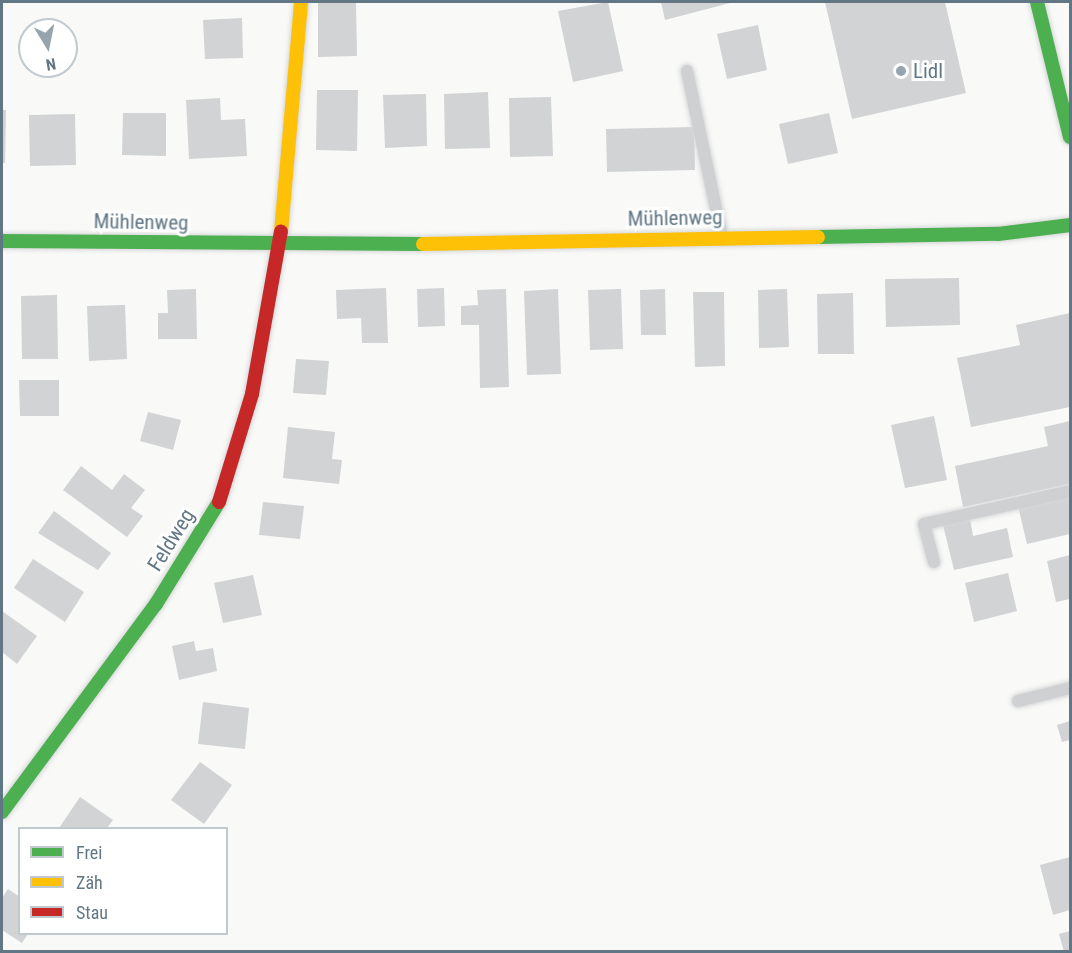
<!DOCTYPE html>
<meta charset="utf-8">
<style>
body{margin:0}
#map{position:relative;width:1072px;height:953px;overflow:hidden;background:#f9f9f8;font-family:"Roboto Condensed",sans-serif}
div>[style]{position:absolute}
.building>*{inset:0;background:#d1d3d4}
.roads{filter:drop-shadow(0 0 2px #d6d7d8) drop-shadow(0 0 2px #d6d7d8)}
.lane>*{height:12px;margin:-6px;padding:0 6px;transform-origin:6px;border-radius:6px;background:#ced0d1}
.fast>*{height:14px;margin:-7px;padding:0 7px;transform-origin:7px;border-radius:7px;background:#4caf50}
.slow>*{height:14px;margin:-7px;padding:0 7px;transform-origin:7px;border-radius:7px;background:#ffc107}
.jam>*{height:14px;margin:-7px;padding:0 7px;transform-origin:7px;border-radius:7px;background:#c62828}
.dots>*{width:16px;height:16px;translate:-50% -50%;box-sizing:border-box;border:3px solid #fff;border-radius:50%}
span{translate:-50% -50%;white-space:nowrap;text-align:center;line-height:1.15;-webkit-text-stroke:6px #fff;paint-order:stroke}
.poi-label{font-size:21px;color:#617785}
.left{translate:0 -50%;text-align:left}
.street-label{font-size:21px;color:#617785}
.frame{position:absolute;inset:0;border:3px solid #617785;pointer-events:none}
.legend{position:absolute;left:18px;top:827px;width:210px;height:108px;box-sizing:border-box;background:#fff;border:2px solid #c0c9ce;margin:0;padding:8px 10px;list-style:none;font-size:18px;color:#617785}
.legend li{display:flex;align-items:center;gap:12px;height:30px}
.legend b{width:30px;border:2px solid #c0c9ce}
.north{position:absolute;left:18px;top:18px;width:60px;height:60px;box-sizing:border-box;background:#fff;border:2px solid #c0c9ce;border-radius:50%;rotate:170deg;font-size:16px;font-weight:700;line-height:24px;text-align:center;color:#617785}
.north::after{content:'';display:block;margin:auto;width:21px;height:27px;background:#96a4ad;clip-path:polygon(50% 0,100% 100%,50% 72%,0 100%)}
</style>
<div id="map">
<div class="building">
<i style="clip-path:polygon(608px 2px,623px 71px,573px 82px,558px 11px)"></i>
<i style="clip-path:polygon(661px 2px,734px 2px,665px 20px)"></i>
<i style="clip-path:polygon(825px 2px,945px 2px,966px 93px,852px 119px)"></i>
<i style="clip-path:polygon(318px 3px,356px 3px,357px 56px,318px 57px)"></i>
<i style="clip-path:polygon(242px 18px,243px 58px,205px 59px,203px 20px)"></i>
<i style="clip-path:polygon(758px 25px,767px 70px,727px 79px,717px 34px)"></i>
<i style="clip-path:polygon(317px 90px,358px 90px,357px 151px,316px 150px)"></i>
<i style="clip-path:polygon(488px 92px,490px 148px,445px 149px,444px 94px)"></i>
<i style="clip-path:polygon(426px 94px,427px 146px,385px 148px,383px 95px)"></i>
<i style="clip-path:polygon(551px 97px,553px 156px,510px 157px,509px 98px)"></i>
<i style="clip-path:polygon(220px 98px,221px 120px,245px 119px,247px 156px,189px 159px,186px 100px)"></i>
<i style="clip-path:polygon(2px 110px,6px 110px,5px 163px,2px 163px)"></i>
<i style="clip-path:polygon(123px 113px,166px 113px,166px 156px,122px 155px)"></i>
<i style="clip-path:polygon(829px 113px,838px 153px,788px 164px,779px 124px)"></i>
<i style="clip-path:polygon(75px 114px,76px 165px,30px 166px,29px 115px)"></i>
<i style="clip-path:polygon(694px 127px,695px 170px,607px 172px,606px 129px)"></i>
<i style="clip-path:polygon(959px 278px,960px 325px,886px 327px,885px 279px)"></i>
<i style="clip-path:polygon(386px 288px,388px 343px,362px 343px,361px 318px,337px 319px,336px 290px)"></i>
<i style="clip-path:polygon(444px 288px,445px 326px,418px 327px,417px 289px)"></i>
<i style="clip-path:polygon(196px 289px,197px 339px,158px 339px,158px 313px,168px 313px,167px 290px)"></i>
<i style="clip-path:polygon(506px 289px,509px 387px,480px 388px,479px 325px,461px 325px,461px 306px,478px 305px,477px 290px)"></i>
<i style="clip-path:polygon(558px 289px,561px 374px,527px 375px,524px 291px)"></i>
<i style="clip-path:polygon(621px 289px,623px 349px,590px 350px,588px 290px)"></i>
<i style="clip-path:polygon(665px 289px,666px 335px,641px 335px,640px 290px)"></i>
<i style="clip-path:polygon(787px 289px,789px 347px,759px 348px,758px 290px)"></i>
<i style="clip-path:polygon(693px 292px,724px 292px,725px 366px,695px 367px)"></i>
<i style="clip-path:polygon(853px 293px,854px 354px,818px 354px,817px 294px)"></i>
<i style="clip-path:polygon(57px 295px,58px 359px,22px 359px,21px 296px)"></i>
<i style="clip-path:polygon(125px 305px,127px 359px,89px 361px,87px 306px)"></i>
<i style="clip-path:polygon(1070px 313px,1070px 407px,971px 427px,957px 358px,1020px 345px,1016px 325px)"></i>
<i style="clip-path:polygon(296px 359px,329px 361px,326px 395px,293px 393px)"></i>
<i style="clip-path:polygon(19px 380px,59px 380px,59px 416px,20px 416px)"></i>
<i style="clip-path:polygon(148px 412px,181px 420px,173px 450px,140px 441px)"></i>
<i style="clip-path:polygon(934px 416px,947px 480px,905px 488px,891px 425px)"></i>
<i style="clip-path:polygon(1070px 421px,1070px 484px,963px 507px,955px 466px,1048px 446px,1044px 427px)"></i>
<i style="clip-path:polygon(288px 427px,335px 432px,332px 459px,342px 460px,339px 484px,283px 478px)"></i>
<i style="clip-path:polygon(81px 466px,112px 490px,124px 474px,145px 490px,131px 508px,143px 516px,127px 537px,63px 490px)"></i>
<i style="clip-path:polygon(1070px 494px,1070px 534px,1027px 544px,1018px 506px)"></i>
<i style="clip-path:polygon(263px 502px,304px 506px,300px 539px,259px 535px)"></i>
<i style="clip-path:polygon(54px 511px,111px 553px,98px 570px,38px 533px)"></i>
<i style="clip-path:polygon(970px 519px,973px 536px,1007px 528px,1013px 557px,954px 570px,943px 525px)"></i>
<i style="clip-path:polygon(1070px 555px,1070px 599px,1056px 602px,1047px 561px)"></i>
<i style="clip-path:polygon(33px 559px,84px 592px,65px 622px,14px 588px)"></i>
<i style="clip-path:polygon(1008px 573px,1017px 611px,974px 622px,965px 583px)"></i>
<i style="clip-path:polygon(253px 575px,262px 615px,223px 623px,214px 583px)"></i>
<i style="clip-path:polygon(2px 611px,37px 636px,17px 664px,2px 652px)"></i>
<i style="clip-path:polygon(194px 641px,196px 651px,213px 648px,217px 671px,179px 680px,172px 646px)"></i>
<i style="clip-path:polygon(203px 702px,249px 708px,245px 749px,198px 744px)"></i>
<i style="clip-path:polygon(1070px 721px,1070px 740px,1062px 742px,1057px 725px)"></i>
<i style="clip-path:polygon(200px 762px,232px 785px,204px 824px,171px 800px)"></i>
<i style="clip-path:polygon(80px 797px,113px 820px,107px 828px,59px 828px)"></i>
<i style="clip-path:polygon(1070px 857px,1070px 910px,1053px 915px,1040px 865px)"></i>
<i style="clip-path:polygon(8px 889px,20px 897px,20px 934px,28px 934px,22px 943px,2px 930px,2px 898px)"></i>
<i style="clip-path:polygon(1070px 931px,1070px 952px,1064px 952px,1059px 934px)"></i>
</div>
<div class="roads">
<div class="lane">
<i style="left:687px;top:71px;width:170px;rotate:78.1deg"></i>
<i style="left:934px;top:562px;width:39px;rotate:-105deg"></i>
<i style="left:924px;top:524px;width:150px;rotate:-12.7deg"></i>
<i style="left:1018px;top:701px;width:54px;rotate:-14deg"></i>
</div>
<div class="fast">
<i style="left:1037px;top:2px;width:139px;rotate:76.3deg"></i>
<i style="left:818px;top:237px;width:180px;rotate:-1deg"></i>
<i style="left:998px;top:234px;width:73px;rotate:-7.1deg"></i>
<i style="left:2px;top:241px;width:421px;rotate:0.4deg"></i>
<i style="left:2px;top:812px;width:259px;rotate:-53.5deg"></i>
<i style="left:156px;top:604px;width:120px;rotate:-58.3deg"></i>
</div>
<div class="slow">
<i style="left:281px;top:232px;width:231px;rotate:-85deg"></i>
<i style="left:423px;top:244px;width:395px;rotate:-1deg"></i>
</div>
<div class="jam">
<i style="left:219px;top:502px;width:113px;rotate:-73deg"></i>
<i style="left:252px;top:394px;width:165px;rotate:-79.9deg"></i>
</div>
</div>
<div class="dots">
<i style="left:901px;top:71px;background:#96a4ad"></i>
</div>
<div class="poi-label">
<span class="left" style="left:913px;top:71px">Lidl</span>
</div>
<div class="street-label">
<span style="left:675px;top:218px;rotate:-1deg">Mühlenweg</span>
<span style="left:141px;top:222px;rotate:1deg">Mühlenweg</span>
<span style="left:171px;top:540px;rotate:-58deg">Feldweg</span>
</div>
<div class="frame"></div>
<ul class="legend">
<li><b style="height:8px;background:#4caf50"></b>Frei</li>
<li><b style="height:8px;background:#ffc107"></b>Zäh</li>
<li><b style="height:8px;background:#c62828"></b>Stau</li>
</ul>
<div class="north">N</div>
</div>
